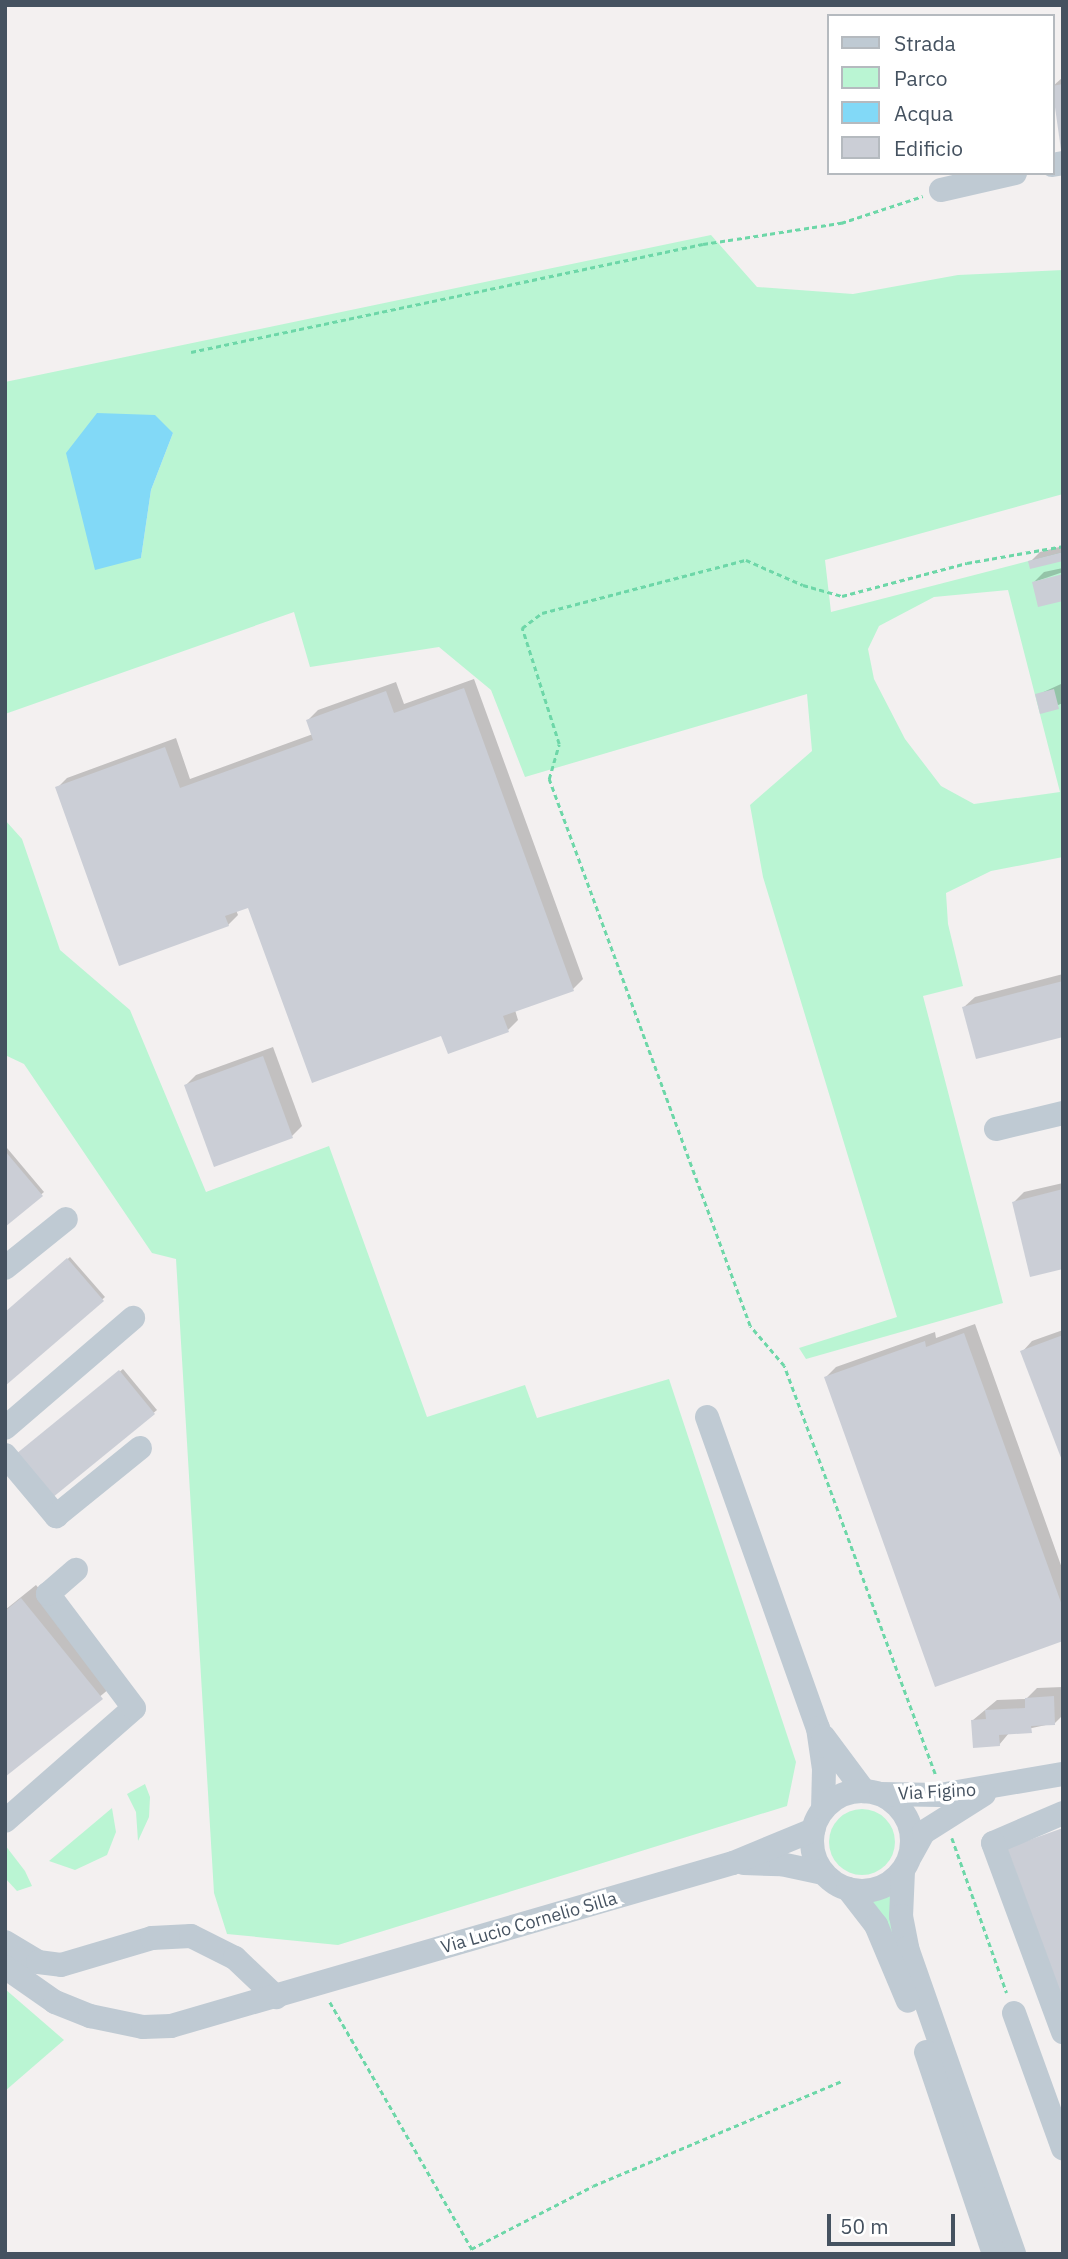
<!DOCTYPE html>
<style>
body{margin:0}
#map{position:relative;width:1068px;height:2259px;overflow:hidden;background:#f3f0f0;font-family:"IBM Plex Sans",sans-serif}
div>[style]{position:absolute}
.green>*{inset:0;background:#baf5d3}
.round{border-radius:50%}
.water>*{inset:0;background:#82d9f7}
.shadow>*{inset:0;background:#0003}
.building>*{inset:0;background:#cbced6}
.path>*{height:2.5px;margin-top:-1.25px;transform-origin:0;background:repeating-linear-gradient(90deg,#6dd7a8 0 5px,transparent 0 8.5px)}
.minor>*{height:24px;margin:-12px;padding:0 12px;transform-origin:12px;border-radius:12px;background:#bfcad3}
.minor>.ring{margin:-12px;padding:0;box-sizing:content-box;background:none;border:24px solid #bfcad3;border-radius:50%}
span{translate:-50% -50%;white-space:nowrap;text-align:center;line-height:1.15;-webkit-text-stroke:7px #fff;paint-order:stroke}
.street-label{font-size:18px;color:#455260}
.frame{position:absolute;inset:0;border:7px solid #455260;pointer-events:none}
.legend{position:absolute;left:827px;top:14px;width:228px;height:161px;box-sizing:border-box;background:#fff;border:2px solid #b5babf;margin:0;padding:9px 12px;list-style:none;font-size:21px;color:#455260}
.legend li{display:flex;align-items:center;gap:14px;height:35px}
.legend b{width:35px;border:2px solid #b5babf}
.scale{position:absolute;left:827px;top:2214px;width:128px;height:32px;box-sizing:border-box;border:4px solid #455260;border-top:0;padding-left:9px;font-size:21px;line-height:24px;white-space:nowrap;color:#455260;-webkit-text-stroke:5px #fff;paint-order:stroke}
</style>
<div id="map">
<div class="green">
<i style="clip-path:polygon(evenodd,711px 235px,757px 287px,853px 294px,958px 275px,1063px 270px,1063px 494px,825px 560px,831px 612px,1063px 552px,1063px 857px,991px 871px,946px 893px,948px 924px,963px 986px,923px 996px,1003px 1303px,806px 1359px,799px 1348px,897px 1317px,763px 877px,750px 805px,812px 751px,807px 694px,525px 777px,491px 690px,439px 647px,310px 667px,294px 612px,5px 714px,5px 382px,711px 235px,97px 413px,173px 433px,151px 490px,141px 558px,97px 413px,711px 235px,1008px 590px,1060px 792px,974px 804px,941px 786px,905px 739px,874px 679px,868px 649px,879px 626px,934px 597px,1008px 590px)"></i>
<i style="clip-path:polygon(5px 820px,22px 839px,60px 950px,130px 1010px,206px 1192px,329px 1146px,427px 1417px,525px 1385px,537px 1418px,669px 1379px,796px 1762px,787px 1806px,338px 1945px,227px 1934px,214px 1893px,176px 1259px,152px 1253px,24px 1064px,5px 1055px)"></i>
<i style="clip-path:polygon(145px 1784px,150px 1797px,149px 1817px,138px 1841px,136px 1812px,127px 1794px)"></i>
<i style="clip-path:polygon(112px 1808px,116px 1832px,107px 1855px,75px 1870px,49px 1861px)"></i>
<i class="round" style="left:829px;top:1809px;width:66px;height:66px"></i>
<i style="clip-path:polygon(5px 1845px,25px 1871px,32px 1886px,17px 1891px,5px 1878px)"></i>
<i style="clip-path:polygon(892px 1894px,901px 1950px,871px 1901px)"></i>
<i style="clip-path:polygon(5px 1989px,64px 2040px,5px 2091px)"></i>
</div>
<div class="water">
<i style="clip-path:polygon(97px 413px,155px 415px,173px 433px,151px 490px,141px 558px,95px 570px,66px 453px)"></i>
</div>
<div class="shadow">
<i style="clip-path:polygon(1063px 77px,1063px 147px,1052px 87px)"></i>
<i style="clip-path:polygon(1063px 546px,1063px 559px,1030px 562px,1040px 552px)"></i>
<i style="clip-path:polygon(1063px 568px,1063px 572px,1034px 582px,1044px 572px)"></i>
<i style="clip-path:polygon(474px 679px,583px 979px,573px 989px,515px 1010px,518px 1020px,508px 1030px,442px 1034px,249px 906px,236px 910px,238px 915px,228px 925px,57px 788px,67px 778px,176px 738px,190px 779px,313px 734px,308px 720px,318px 710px,396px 682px,404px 704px)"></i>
<i style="clip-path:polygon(1061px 684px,1063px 703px,1041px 712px,1037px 695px)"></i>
<i style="clip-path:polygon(1063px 974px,1063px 1035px,964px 1007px,975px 997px)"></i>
<i style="clip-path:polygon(273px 1047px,302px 1126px,292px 1136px,186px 1085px,196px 1075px)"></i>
<i style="clip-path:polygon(7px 1148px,44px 1192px,5px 1225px,5px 1149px)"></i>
<i style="clip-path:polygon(1063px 1183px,1063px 1267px,1014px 1202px,1024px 1192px)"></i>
<i style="clip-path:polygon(70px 1257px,105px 1297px,5px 1384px,5px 1313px)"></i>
<i style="clip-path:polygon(975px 1324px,1063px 1571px,1063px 1639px,826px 1377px,836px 1367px,935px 1332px,936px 1338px)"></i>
<i style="clip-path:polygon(1063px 1330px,1063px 1459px,1022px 1352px,1032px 1341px)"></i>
<i style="clip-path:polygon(123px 1369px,157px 1410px,52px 1496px,21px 1452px)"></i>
<i style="clip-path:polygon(36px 1585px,115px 1684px,5px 1775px,5px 1610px)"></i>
<i style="clip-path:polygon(1063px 1687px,1063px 1715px,1055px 1723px,1009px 1733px,999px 1745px,973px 1720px,997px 1700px,1026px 1699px,1037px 1688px)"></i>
</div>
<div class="building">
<i style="clip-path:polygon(1063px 84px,1063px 149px,1061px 150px,1052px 86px)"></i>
<i style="clip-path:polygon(1063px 552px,1063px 561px,1030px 569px,1028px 561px)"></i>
<i style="clip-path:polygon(1063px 574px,1063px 601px,1038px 607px,1032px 582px)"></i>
<i style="clip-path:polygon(464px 688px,574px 991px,503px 1016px,509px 1032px,448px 1054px,441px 1036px,312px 1083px,248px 908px,225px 916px,229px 926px,119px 966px,55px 787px,165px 747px,180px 788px,313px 740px,306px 720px,386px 691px,394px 713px)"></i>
<i style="clip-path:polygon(1054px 689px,1059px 709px,1040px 714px,1035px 694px)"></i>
<i style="clip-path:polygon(1063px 981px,1063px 1037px,976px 1059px,962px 1007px)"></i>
<i style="clip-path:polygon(263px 1056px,293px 1138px,214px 1167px,184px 1085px)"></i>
<i style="clip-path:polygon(5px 1151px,43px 1196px,5px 1227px)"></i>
<i style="clip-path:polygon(1063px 1189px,1063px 1269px,1030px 1277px,1012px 1202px)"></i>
<i style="clip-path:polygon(67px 1258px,104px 1301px,5px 1386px,5px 1312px)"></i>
<i style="clip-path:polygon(964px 1333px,1063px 1608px,1063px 1641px,935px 1687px,824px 1377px,925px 1341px,926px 1347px)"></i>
<i style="clip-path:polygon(1063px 1335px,1063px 1463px,1020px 1351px)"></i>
<i style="clip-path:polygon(119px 1370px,155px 1414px,52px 1498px,16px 1454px)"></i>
<i style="clip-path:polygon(21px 1598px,103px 1699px,5px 1777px,5px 1611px)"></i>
<i style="clip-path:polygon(1054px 1696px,1055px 1725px,1031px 1726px,1032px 1733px,999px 1735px,1000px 1746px,973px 1748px,971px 1720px,986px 1719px,985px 1710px,1025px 1708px,1025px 1698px)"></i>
<i style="clip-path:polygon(1063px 1828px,1063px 2000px,1007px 1848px)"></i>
</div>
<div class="path">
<i style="left:191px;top:352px;width:523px;rotate:-11.91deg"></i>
<i style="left:703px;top:244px;width:140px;rotate:-8.7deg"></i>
<i style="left:841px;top:223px;width:86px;rotate:-18.2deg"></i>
<i style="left:935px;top:1774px;width:435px;rotate:-110.3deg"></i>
<i style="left:784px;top:1366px;width:52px;rotate:-130.4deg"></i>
<i style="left:750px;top:1326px;width:583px;rotate:-110.18deg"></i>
<i style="left:549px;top:779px;width:36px;rotate:-74deg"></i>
<i style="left:559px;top:744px;width:122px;rotate:-107.7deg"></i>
<i style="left:522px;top:628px;width:25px;rotate:-37deg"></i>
<i style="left:542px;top:613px;width:211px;rotate:-14.6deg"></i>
<i style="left:746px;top:560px;width:62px;rotate:23.7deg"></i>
<i style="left:803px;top:585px;width:41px;rotate:15.8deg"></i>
<i style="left:842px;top:596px;width:129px;rotate:-14.8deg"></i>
<i style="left:967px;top:563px;width:97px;rotate:-10deg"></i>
<i style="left:952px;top:1838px;width:164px;rotate:70.5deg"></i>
<i style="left:330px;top:2002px;width:291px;rotate:60.1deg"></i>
<i style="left:471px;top:2249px;width:137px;rotate:-27.3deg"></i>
<i style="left:593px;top:2186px;width:269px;rotate:-22.9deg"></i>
</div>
<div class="minor">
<i style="left:1052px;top:165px;width:11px;rotate:-10deg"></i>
<i style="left:941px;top:190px;width:76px;rotate:-12.9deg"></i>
<i style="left:996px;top:1129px;width:69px;rotate:-13.4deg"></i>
<i style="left:5px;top:1268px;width:78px;rotate:-38.8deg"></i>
<i style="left:707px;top:1417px;width:330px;rotate:70.4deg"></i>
<i style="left:818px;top:1728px;width:41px;rotate:81.7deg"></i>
<i style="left:824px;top:1769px;width:40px;rotate:91.4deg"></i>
<i style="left:5px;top:1428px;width:169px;rotate:-40.7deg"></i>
<i style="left:5px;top:1455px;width:80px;rotate:50.1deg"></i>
<i style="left:56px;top:1516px;width:108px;rotate:-39deg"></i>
<i style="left:823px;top:1736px;width:69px;rotate:53.3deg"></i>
<i class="ring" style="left:812px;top:1791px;width:76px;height:76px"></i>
<i style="left:881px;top:1794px;width:59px;rotate:1deg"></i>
<i style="left:940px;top:1795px;width:125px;rotate:-9.7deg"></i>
<i style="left:1063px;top:1813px;width:76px;rotate:156.8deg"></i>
<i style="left:993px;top:1843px;width:202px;rotate:69.7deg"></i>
<i style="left:5px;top:1821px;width:171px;rotate:-41.2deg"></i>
<i style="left:134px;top:1708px;width:143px;rotate:-127deg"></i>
<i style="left:48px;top:1594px;width:37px;rotate:-41deg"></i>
<i style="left:911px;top:1855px;width:26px;rotate:-61deg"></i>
<i style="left:924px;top:1832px;width:71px;rotate:-32.3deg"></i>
<i style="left:744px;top:1863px;width:37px;rotate:2deg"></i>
<i style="left:781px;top:1864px;width:43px;rotate:12.1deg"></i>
<i style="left:903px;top:1871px;width:45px;rotate:92.5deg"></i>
<i style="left:901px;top:1916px;width:33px;rotate:79deg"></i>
<i style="left:907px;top:1948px;width:324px;rotate:70.7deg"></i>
<i style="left:848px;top:1889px;width:46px;rotate:52.1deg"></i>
<i style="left:876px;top:1925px;width:82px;rotate:67.2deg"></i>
<i style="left:5px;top:1942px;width:39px;rotate:31deg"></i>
<i style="left:38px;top:1962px;width:23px;rotate:7deg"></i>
<i style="left:61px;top:1965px;width:95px;rotate:-16.5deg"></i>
<i style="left:152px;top:1938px;width:39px;rotate:-3deg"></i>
<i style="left:191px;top:1936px;width:49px;rotate:26.6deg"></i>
<i style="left:235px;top:1958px;width:57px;rotate:43.6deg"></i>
<i style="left:5px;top:1967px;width:61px;rotate:35deg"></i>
<i style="left:55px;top:2002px;width:38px;rotate:22deg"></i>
<i style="left:90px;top:2016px;width:54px;rotate:11.7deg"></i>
<i style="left:143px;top:2027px;width:28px;rotate:-2deg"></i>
<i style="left:171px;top:2026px;width:585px;rotate:-16.17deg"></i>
<i style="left:733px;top:1863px;width:87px;rotate:-22.4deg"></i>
<i style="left:1014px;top:2013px;width:144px;rotate:70.1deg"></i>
<i style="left:926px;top:2052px;width:213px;rotate:71.4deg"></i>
</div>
<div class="street-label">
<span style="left:937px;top:1792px;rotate:-3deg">Via Figino</span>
<span style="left:529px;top:1923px;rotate:-16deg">Via Lucio Cornelio Silla</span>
</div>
<div class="frame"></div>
<ul class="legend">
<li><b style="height:9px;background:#bfcad3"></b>Strada</li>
<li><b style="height:19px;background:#baf5d3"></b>Parco</li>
<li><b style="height:19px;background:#82d9f7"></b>Acqua</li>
<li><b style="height:19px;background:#cbced6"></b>Edificio</li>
</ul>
<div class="scale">50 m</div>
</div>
